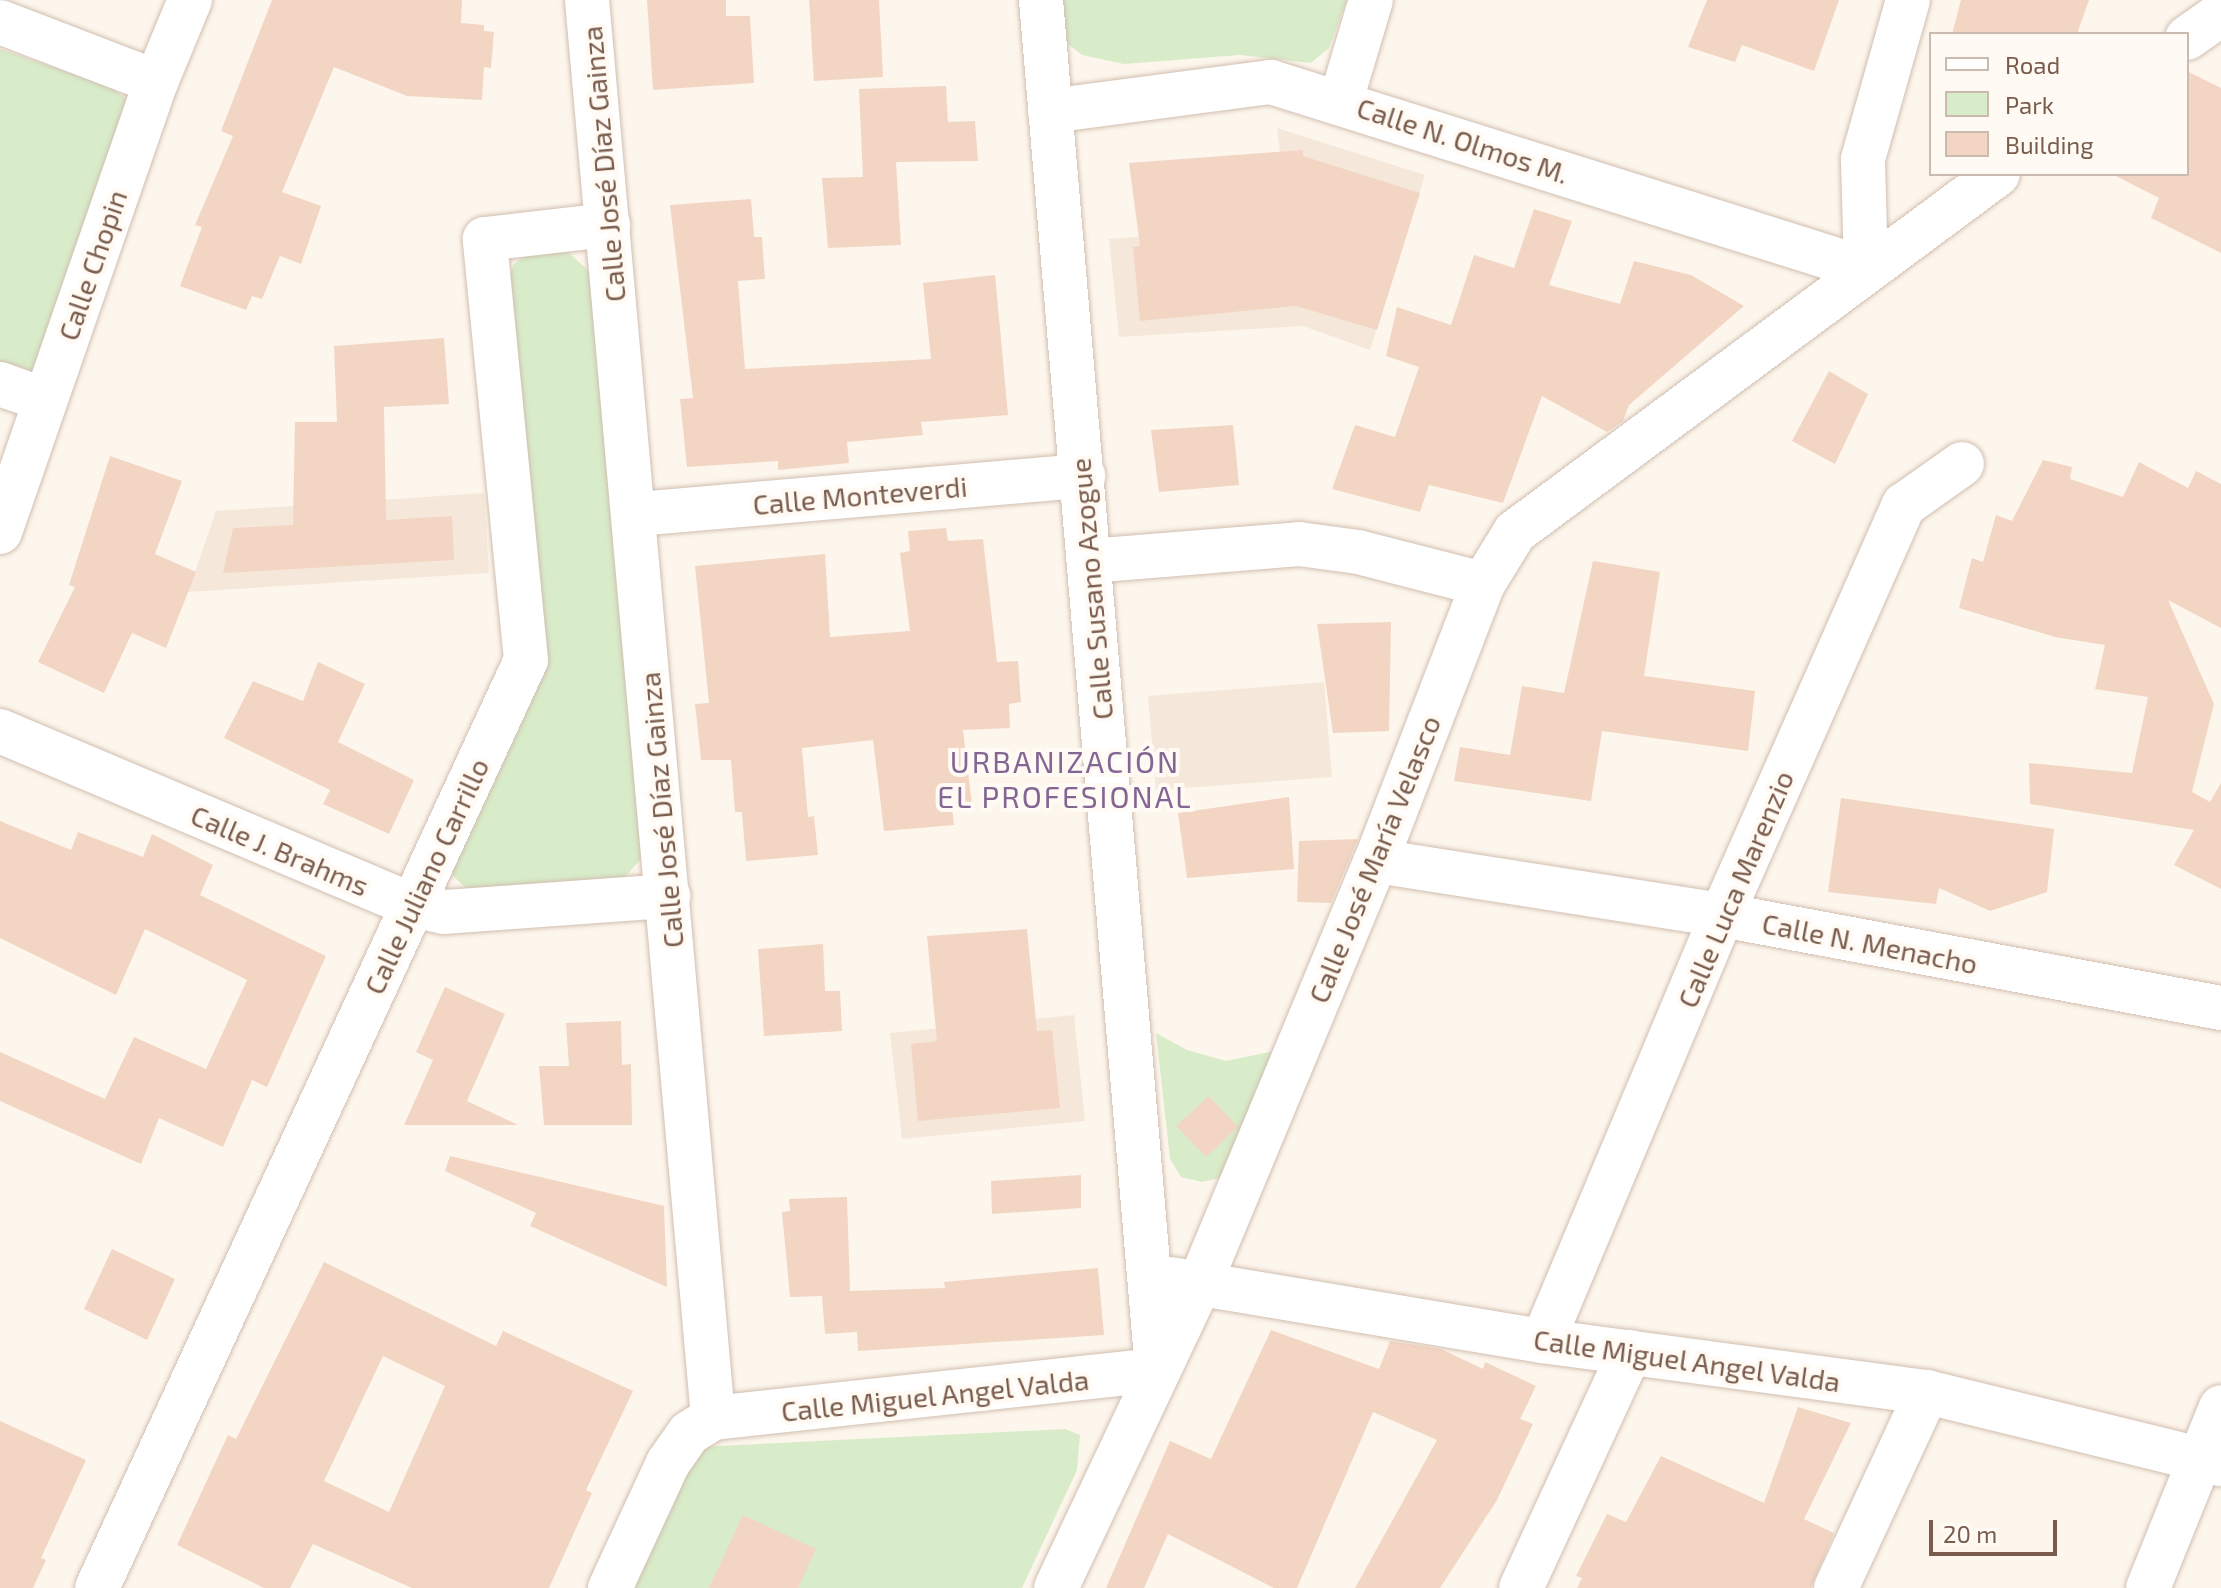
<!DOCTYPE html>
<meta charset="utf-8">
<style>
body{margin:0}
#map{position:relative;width:2221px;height:1588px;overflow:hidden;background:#fdf6ec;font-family:"Exo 2",sans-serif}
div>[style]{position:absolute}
.residential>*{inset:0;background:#f5e8da}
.green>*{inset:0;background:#d8ecc9}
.building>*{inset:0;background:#f3d5c3}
.roads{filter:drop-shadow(0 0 2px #d1beb0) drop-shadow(0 0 2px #d1beb0)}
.minor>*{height:44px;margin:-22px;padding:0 22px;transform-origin:22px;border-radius:22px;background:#fff}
span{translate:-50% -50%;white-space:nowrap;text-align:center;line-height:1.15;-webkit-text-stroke:8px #fffaf3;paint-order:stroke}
.street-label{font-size:28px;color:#7a5c4d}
.neighbourhood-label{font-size:30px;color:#846695;letter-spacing:2px}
.legend{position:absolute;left:1929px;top:32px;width:260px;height:144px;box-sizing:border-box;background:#fffaf3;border:2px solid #cabbb1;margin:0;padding:10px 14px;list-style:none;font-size:24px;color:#7a5c4d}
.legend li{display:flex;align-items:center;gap:16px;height:40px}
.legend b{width:40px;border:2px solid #cabbb1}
.scale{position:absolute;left:1929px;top:1520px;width:128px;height:36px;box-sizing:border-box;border:4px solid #7a5c4d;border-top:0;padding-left:10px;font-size:24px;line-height:28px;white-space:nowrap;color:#7a5c4d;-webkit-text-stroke:6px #fffaf3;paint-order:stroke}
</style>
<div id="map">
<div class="residential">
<i style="clip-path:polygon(1277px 128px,1425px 175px,1370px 350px,1303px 326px,1119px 337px,1109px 239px,1289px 224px)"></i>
<i style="clip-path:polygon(484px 493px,489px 573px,188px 592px,216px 511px)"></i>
<i style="clip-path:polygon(1324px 682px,1332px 777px,1156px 790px,1148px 696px)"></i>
<i style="clip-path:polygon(1074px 1015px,1085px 1121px,902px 1139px,890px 1033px)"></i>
</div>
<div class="green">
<i style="clip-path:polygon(1060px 0,1347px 0,1329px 48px,1311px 63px,1240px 55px,1124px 64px,1082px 55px,1067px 43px)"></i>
<i style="clip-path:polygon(0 49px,110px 87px,128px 100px,36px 371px,26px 375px,0 368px)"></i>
<i style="clip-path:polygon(567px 251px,592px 274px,646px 853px,625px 877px,468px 890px,449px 872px,545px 654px,507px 282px,514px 264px,529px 252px)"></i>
<i style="clip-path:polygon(1156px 1033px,1187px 1050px,1226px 1061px,1274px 1051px,1243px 1143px,1220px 1178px,1202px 1182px,1181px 1177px,1170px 1159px)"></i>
<i style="clip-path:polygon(1065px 1429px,1080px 1435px,1077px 1470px,1022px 1588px,634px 1588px,697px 1447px)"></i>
</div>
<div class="building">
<i style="clip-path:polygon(272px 0,462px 0,461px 23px,484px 25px,484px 31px,494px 32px,491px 68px,484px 67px,482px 100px,407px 96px,334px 67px,282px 192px,321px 206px,301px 264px,280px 256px,262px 299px,252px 296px,246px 310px,180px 286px,202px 227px,195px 225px,233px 136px,221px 131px)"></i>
<i style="clip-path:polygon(647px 0,726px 0,726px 16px,750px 16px,754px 83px,653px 90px)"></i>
<i style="clip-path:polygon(809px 0,879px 0,883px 77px,814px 81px)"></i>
<i style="clip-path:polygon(1707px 0,1839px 0,1814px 71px,1742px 45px,1735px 62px,1688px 47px)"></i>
<i style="clip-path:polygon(1961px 0,2089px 0,2077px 34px,1952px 34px)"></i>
<i style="clip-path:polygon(2187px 71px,2221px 88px,2221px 253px,2151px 218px,2159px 198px,2112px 174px,2187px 174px)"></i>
<i style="clip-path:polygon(946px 86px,948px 122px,975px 121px,978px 161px,896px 162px,901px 245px,828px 248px,822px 178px,863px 177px,859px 89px)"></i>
<i style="clip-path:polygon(1303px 150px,1303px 156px,1420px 193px,1377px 330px,1296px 306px,1140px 321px,1133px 247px,1140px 246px,1129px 163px)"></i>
<i style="clip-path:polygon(751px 199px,754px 237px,762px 237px,765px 279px,738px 281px,745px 369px,931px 359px,923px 283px,995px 275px,1008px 415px,921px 422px,923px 435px,847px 442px,849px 463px,778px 470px,778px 461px,687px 467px,680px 399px,693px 398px,670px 205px)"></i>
<i style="clip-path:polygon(1534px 209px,1572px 221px,1549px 285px,1620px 304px,1634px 261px,1691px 275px,1744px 306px,1629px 405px,1623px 421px,1607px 432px,1542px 396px,1503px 503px,1429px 485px,1420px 512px,1332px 489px,1355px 425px,1395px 437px,1419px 367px,1386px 356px,1397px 307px,1451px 325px,1474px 255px,1514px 268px)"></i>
<i style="clip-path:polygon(444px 338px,449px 404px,384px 407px,386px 520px,452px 516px,454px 560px,223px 573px,233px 528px,293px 525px,295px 422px,337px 422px,334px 346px)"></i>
<i style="clip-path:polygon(1829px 371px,1868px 394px,1835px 464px,1792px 441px)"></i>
<i style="clip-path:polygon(1233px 425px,1239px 485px,1159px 492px,1151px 430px)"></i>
<i style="clip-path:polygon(110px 456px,182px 481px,155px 554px,196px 572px,166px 648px,132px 633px,104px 693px,38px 662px,75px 587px,69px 585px)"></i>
<i style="clip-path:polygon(2043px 460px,2072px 467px,2070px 479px,2123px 497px,2139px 462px,2188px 488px,2196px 471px,2221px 484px,2221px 628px,2168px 600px,2214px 704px,2192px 792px,2210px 802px,2221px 783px,2221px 889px,2174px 865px,2194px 830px,2030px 804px,2029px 763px,2132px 773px,2148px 697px,2095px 689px,2105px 645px,2055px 637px,1959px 608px,1972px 558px,1983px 562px,1996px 515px,2012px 521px)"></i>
<i style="clip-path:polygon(946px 528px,948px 541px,983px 539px,997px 662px,1018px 661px,1021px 702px,1009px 704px,1010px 728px,963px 730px,972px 805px,952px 807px,954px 825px,884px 831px,873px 740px,802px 748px,808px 817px,814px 816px,818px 855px,746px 861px,742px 812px,735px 812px,731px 760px,701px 760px,695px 704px,709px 703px,695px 566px,825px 554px,830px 637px,910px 631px,900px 553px,910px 551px,908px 531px)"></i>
<i style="clip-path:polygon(1593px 561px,1660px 572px,1644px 676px,1755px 691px,1748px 751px,1602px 731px,1591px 801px,1454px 781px,1460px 747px,1510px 755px,1522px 686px,1564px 693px)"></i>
<i style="clip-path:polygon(1391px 622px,1389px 731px,1333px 733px,1317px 624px)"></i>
<i style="clip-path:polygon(318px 662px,365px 684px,338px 742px,414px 780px,389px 834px,323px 804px,330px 790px,224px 738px,253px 681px,303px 701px)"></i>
<i style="clip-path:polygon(1289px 797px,1294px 869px,1187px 878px,1178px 813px)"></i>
<i style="clip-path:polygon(1841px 798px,2054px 829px,2047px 892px,1990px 911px,1939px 888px,1936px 904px,1828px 892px)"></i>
<i style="clip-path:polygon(0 821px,71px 850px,78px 832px,143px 857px,152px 834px,213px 865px,200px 895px,326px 956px,267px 1087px,252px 1080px,223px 1147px,159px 1118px,141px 1164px,0 1101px,0 1052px,105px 1099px,134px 1037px,206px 1069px,247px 980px,145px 929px,116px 995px,0 938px)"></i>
<i style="clip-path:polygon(1358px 839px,1331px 903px,1297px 902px,1299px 841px)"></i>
<i style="clip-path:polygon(1027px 929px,1037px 1031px,1052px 1030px,1060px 1108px,918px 1121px,911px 1044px,937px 1041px,927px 936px)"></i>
<i style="clip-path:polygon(823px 944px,825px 991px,840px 991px,842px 1031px,764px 1036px,758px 949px)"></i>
<i style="clip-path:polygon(445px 987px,505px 1014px,467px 1101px,518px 1125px,404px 1125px,433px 1060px,416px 1052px)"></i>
<i style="clip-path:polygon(621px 1021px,622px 1065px,631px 1064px,632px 1125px,544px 1125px,539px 1066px,569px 1066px,566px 1023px)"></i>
<i style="clip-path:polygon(1209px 1096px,1238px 1127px,1206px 1157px,1176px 1126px)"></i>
<i style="clip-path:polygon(450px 1156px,664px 1206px,667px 1287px,530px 1226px,536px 1213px,445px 1171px)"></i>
<i style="clip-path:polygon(1081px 1175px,1081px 1208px,992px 1214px,991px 1181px)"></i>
<i style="clip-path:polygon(847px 1197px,850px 1291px,945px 1288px,944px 1282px,1098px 1268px,1104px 1335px,858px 1351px,857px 1332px,825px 1334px,822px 1296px,790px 1297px,782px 1212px,790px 1211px,789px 1199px)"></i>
<i style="clip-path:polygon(112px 1249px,175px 1279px,147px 1340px,84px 1309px)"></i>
<i style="clip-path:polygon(evenodd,324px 1262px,496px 1346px,503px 1331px,633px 1391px,586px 1490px,592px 1493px,549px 1588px,412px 1588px,313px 1544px,290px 1588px,264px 1588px,177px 1545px,228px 1435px,236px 1439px,324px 1262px,383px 1356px,445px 1386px,389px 1512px,324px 1481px,383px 1356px)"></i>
<i style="clip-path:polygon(1271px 1330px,1379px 1369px,1390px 1341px,1441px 1349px,1483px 1369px,1485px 1362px,1536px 1386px,1520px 1419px,1533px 1424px,1497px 1500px,1440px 1588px,1355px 1588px,1437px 1440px,1373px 1412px,1297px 1588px,1274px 1588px,1168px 1534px,1144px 1588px,1106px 1588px,1170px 1441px,1211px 1459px)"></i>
<i style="clip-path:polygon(1798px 1407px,1851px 1423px,1804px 1519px,1834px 1533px,1811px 1588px,1577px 1588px,1582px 1578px,1576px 1576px,1607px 1514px,1626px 1522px,1661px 1456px,1764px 1503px)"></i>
<i style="clip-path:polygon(0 1421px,86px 1460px,41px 1558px,46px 1560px,33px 1588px,0 1588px)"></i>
<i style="clip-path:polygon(743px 1515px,816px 1549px,798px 1588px,709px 1588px)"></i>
</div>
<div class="roads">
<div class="minor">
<i style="left:587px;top:0;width:1424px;rotate:84.92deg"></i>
<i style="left:713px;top:1418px;width:28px;rotate:148deg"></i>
<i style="left:689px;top:1433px;width:37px;rotate:125deg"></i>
<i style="left:668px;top:1463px;width:138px;rotate:114.9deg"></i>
<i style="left:1041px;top:0;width:1375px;rotate:85.16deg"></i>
<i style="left:0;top:22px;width:167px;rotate:21deg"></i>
<i style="left:2187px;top:38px;width:42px;rotate:-35.2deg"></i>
<i style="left:1341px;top:100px;width:104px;rotate:-73.3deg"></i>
<i style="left:1050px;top:111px;width:223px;rotate:-7.5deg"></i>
<i style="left:1271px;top:82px;width:624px;rotate:17.45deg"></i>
<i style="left:1866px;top:269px;width:110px;rotate:-91.6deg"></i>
<i style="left:1863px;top:159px;width:165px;rotate:-74.2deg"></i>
<i style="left:0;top:384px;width:48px;rotate:19.6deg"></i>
<i style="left:637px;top:514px;width:448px;rotate:-4.9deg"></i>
<i style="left:0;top:532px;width:476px;rotate:-70.9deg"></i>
<i style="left:156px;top:82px;width:89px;rotate:-67.5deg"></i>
<i style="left:1089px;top:561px;width:211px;rotate:-4.6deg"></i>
<i style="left:1299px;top:544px;width:60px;rotate:7.7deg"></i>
<i style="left:1358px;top:552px;width:129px;rotate:14.4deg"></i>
<i style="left:0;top:731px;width:447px;rotate:22.9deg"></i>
<i style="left:412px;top:905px;width:33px;rotate:12deg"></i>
<i style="left:444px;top:912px;width:225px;rotate:-4.1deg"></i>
<i style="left:1376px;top:861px;width:350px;rotate:8.9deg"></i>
<i style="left:1722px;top:915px;width:508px;rotate:10.56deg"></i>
<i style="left:1171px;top:1279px;width:377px;rotate:9.5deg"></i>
<i style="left:1543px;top:1341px;width:387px;rotate:7.6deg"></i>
<i style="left:1927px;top:1392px;width:303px;rotate:13.8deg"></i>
<i style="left:1543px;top:1341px;width:462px;rotate:-67.2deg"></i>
<i style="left:1722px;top:915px;width:449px;rotate:-66.1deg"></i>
<i style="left:1904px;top:505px;width:71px;rotate:-35.3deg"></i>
<i style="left:713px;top:1418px;width:447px;rotate:-6.2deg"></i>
<i style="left:97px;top:1588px;width:1022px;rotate:-65.19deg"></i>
<i style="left:526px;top:660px;width:423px;rotate:-95.6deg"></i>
<i style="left:485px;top:239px;width:124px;rotate:-6.5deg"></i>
<i style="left:1056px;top:1588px;width:337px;rotate:-64.7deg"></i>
<i style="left:1200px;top:1283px;width:457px;rotate:-67.4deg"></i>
<i style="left:1376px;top:861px;width:297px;rotate:-68.9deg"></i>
<i style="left:1483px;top:584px;width:61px;rotate:-58.4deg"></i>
<i style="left:1515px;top:532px;width:601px;rotate:-36.55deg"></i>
<i style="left:1521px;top:1588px;width:260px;rotate:-65.2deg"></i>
<i style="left:1836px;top:1588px;width:216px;rotate:-65.1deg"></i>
<i style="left:2148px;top:1588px;width:195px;rotate:-68deg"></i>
</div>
</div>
<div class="street-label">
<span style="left:1463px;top:140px;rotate:18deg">Calle N. Olmos M.</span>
<span style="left:603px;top:164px;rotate:-95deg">Calle José Díaz Gainza</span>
<span style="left:92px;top:265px;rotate:-71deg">Calle Chopin</span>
<span style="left:860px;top:495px;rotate:-5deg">Calle Monteverdi</span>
<span style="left:1091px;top:589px;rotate:-95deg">Calle Susano Azogue</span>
<span style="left:661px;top:810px;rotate:-95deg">Calle José Díaz Gainza</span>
<span style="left:280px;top:850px;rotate:23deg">Calle J. Brahms</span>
<span style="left:1374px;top:859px;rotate:-68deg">Calle José María Velasco</span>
<span style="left:426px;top:876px;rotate:-65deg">Calle Juliano Carrillo</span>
<span style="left:1735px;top:889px;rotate:-67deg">Calle Luca Marenzio</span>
<span style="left:1870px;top:943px;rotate:11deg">Calle N. Menacho</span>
<span style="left:1687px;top:1360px;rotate:8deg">Calle Miguel Angel Valda</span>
<span style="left:935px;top:1395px;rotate:-6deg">Calle Miguel Angel Valda</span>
</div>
<div class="neighbourhood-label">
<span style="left:1065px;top:778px">URBANIZACIÓN<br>EL PROFESIONAL</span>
</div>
<ul class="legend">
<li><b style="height:10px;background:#fff"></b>Road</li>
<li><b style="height:22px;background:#d8ecc9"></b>Park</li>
<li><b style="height:22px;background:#f3d5c3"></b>Building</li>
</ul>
<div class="scale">20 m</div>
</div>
